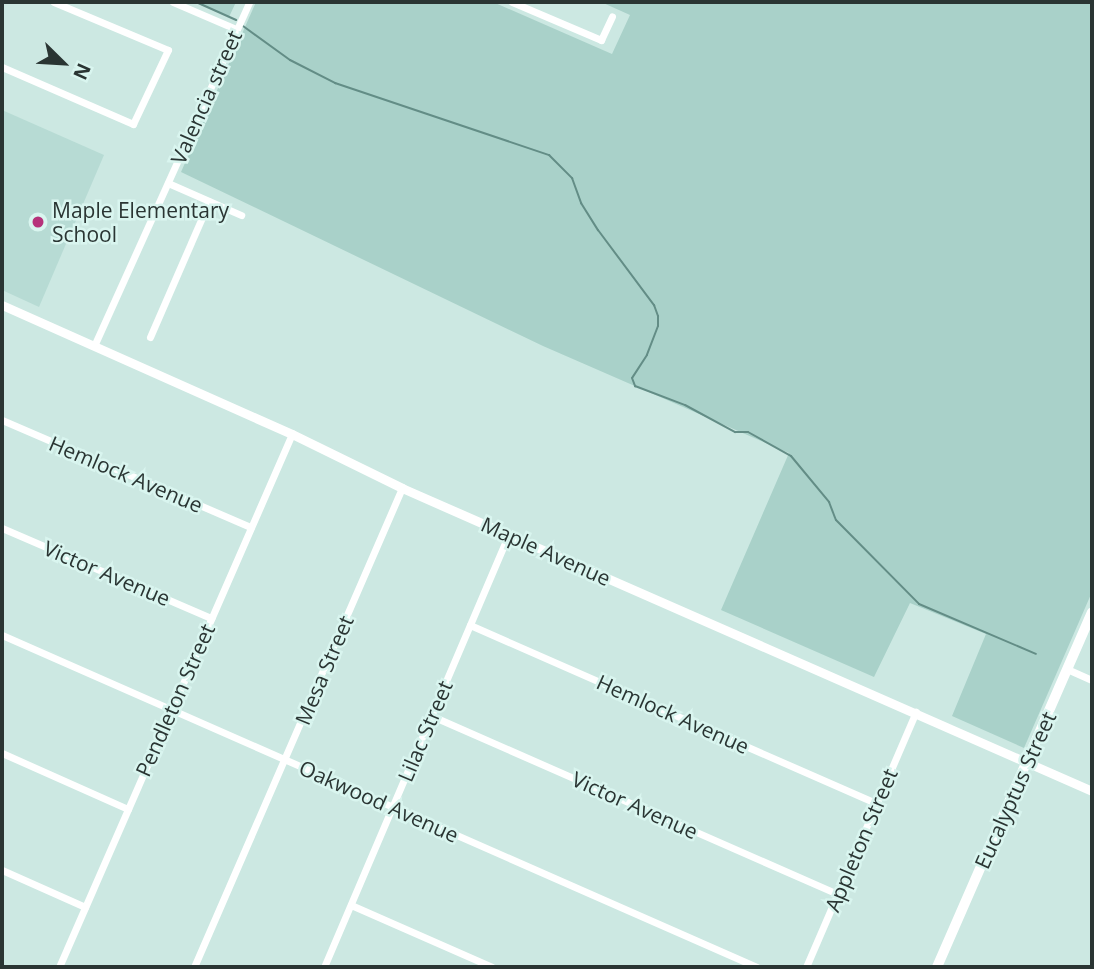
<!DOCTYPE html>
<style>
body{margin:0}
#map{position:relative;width:1094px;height:969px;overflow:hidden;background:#cce8e2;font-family:"Open Sans",sans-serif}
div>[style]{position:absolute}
.built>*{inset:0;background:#b7dbd4}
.green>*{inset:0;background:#a9d1c9}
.stream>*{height:2px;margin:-1px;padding:0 1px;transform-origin:1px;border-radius:1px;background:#638d86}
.minor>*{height:7px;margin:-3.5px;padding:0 3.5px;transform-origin:3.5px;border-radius:3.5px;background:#fff}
.tertiary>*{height:9px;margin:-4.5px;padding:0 4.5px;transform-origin:4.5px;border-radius:4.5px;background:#fff}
.secondary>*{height:10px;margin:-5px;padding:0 5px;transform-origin:5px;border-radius:5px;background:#fff}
.dots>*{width:19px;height:19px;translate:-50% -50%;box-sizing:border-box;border:4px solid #d9f5ef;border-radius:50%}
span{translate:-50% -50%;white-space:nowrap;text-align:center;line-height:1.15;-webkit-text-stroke:5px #d9f5ef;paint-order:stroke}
.street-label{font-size:21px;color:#2a3533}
.poi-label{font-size:21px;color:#2a3533}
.left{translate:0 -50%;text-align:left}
.frame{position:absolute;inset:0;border:4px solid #2a3533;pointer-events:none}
.north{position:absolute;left:28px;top:28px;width:70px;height:70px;-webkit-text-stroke:5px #d9f5ef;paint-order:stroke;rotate:114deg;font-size:19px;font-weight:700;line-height:28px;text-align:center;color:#2a3533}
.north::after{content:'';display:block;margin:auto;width:24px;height:32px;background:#2a3533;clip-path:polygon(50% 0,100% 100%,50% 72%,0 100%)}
</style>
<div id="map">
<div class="built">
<i style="clip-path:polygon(2px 110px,104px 155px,39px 307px,2px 290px)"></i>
</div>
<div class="green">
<i style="clip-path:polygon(194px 2px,236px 2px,229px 17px)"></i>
<i style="clip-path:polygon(256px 2px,493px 2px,612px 54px,630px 15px,601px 2px,1092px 2px,1092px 592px,1024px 748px,952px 716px,986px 634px,910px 603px,874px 677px,721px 610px,789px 453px,543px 346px,181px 172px)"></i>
</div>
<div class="stream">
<i style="left:196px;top:2px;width:44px;rotate:24.2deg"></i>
<i style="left:243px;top:26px;width:58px;rotate:35.9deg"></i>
<i style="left:290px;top:60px;width:51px;rotate:27.1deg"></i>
<i style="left:335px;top:83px;width:226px;rotate:18.6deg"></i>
<i style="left:549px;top:155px;width:33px;rotate:45deg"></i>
<i style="left:572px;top:178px;width:27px;rotate:70deg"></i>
<i style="left:581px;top:203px;width:32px;rotate:58deg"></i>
<i style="left:598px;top:230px;width:94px;rotate:53.3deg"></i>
<i style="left:654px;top:305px;width:12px;rotate:70deg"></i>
<i style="left:658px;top:316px;width:10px;rotate:90deg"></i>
<i style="left:658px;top:326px;width:31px;rotate:111deg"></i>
<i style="left:647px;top:355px;width:27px;rotate:123deg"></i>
<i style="left:632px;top:378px;width:9px;rotate:69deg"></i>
<i style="left:635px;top:386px;width:53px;rotate:20.8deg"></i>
<i style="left:685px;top:405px;width:57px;rotate:28.4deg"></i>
<i style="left:735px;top:432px;width:13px"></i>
<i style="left:748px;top:432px;width:49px;rotate:29.2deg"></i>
<i style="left:791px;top:456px;width:60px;rotate:50.4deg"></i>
<i style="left:829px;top:502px;width:19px;rotate:69deg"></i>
<i style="left:836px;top:520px;width:118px;rotate:45.3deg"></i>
<i style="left:919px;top:604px;width:127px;rotate:23.1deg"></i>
</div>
<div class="minor">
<i style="left:173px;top:2px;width:69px;rotate:23.2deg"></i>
<i style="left:512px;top:2px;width:97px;rotate:23.1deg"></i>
<i style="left:601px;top:40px;width:26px;rotate:-65deg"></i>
<i style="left:2px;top:67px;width:143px;rotate:23.5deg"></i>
<i style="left:133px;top:124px;width:82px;rotate:-64.7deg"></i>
<i style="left:168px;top:50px;width:124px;rotate:-157.2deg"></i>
<i style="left:168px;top:183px;width:80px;rotate:23.7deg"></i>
<i style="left:150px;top:337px;width:148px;rotate:-66.5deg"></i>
<i style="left:94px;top:346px;width:377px;rotate:-65.7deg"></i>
<i style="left:2px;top:420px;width:271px;rotate:23.3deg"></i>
<i style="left:2px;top:528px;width:228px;rotate:23.3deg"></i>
<i style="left:470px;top:625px;width:443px;rotate:23.7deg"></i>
<i style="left:2px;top:635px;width:825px;rotate:23.74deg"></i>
<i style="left:1067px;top:669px;width:27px;rotate:24deg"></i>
<i style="left:432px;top:716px;width:442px;rotate:23.7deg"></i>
<i style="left:2px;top:753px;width:138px;rotate:24deg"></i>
<i style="left:2px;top:870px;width:91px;rotate:24deg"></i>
<i style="left:351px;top:905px;width:154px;rotate:23.7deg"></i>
<i style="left:59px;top:967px;width:582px;rotate:-66.39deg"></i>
<i style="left:194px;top:967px;width:522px;rotate:-66.53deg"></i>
<i style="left:324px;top:967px;width:471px;rotate:-66.9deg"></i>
<i style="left:806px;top:967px;width:278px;rotate:-66.7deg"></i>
</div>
<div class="tertiary">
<i style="left:2px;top:305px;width:317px;rotate:24deg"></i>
<i style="left:292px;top:434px;width:123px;rotate:26.1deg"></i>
<i style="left:402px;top:488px;width:754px;rotate:23.71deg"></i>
</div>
<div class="secondary">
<i style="left:937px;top:967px;width:387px;rotate:-66.4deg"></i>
</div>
<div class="dots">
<i style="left:38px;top:222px;background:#b6337b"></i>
</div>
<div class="street-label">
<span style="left:206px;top:97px;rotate:-66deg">Valencia street</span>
<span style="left:126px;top:474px;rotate:23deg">Hemlock Avenue</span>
<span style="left:546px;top:551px;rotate:24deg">Maple Avenue</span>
<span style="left:107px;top:573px;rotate:23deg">Victor Avenue</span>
<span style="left:324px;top:670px;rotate:-67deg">Mesa Street</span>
<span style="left:175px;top:700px;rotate:-66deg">Pendleton Street</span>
<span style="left:673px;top:714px;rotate:24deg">Hemlock Avenue</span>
<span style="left:425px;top:731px;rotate:-67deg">Lilac Street</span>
<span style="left:1015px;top:790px;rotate:-66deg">Eucalyptus Street</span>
<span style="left:379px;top:801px;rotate:24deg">Oakwood Avenue</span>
<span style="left:635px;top:805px;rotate:24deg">Victor Avenue</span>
<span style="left:861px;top:840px;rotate:-67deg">Appleton Street</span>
</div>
<div class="poi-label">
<span class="left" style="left:52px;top:222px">Maple Elementary<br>School</span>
</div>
<div class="frame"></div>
<div class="north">N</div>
</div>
